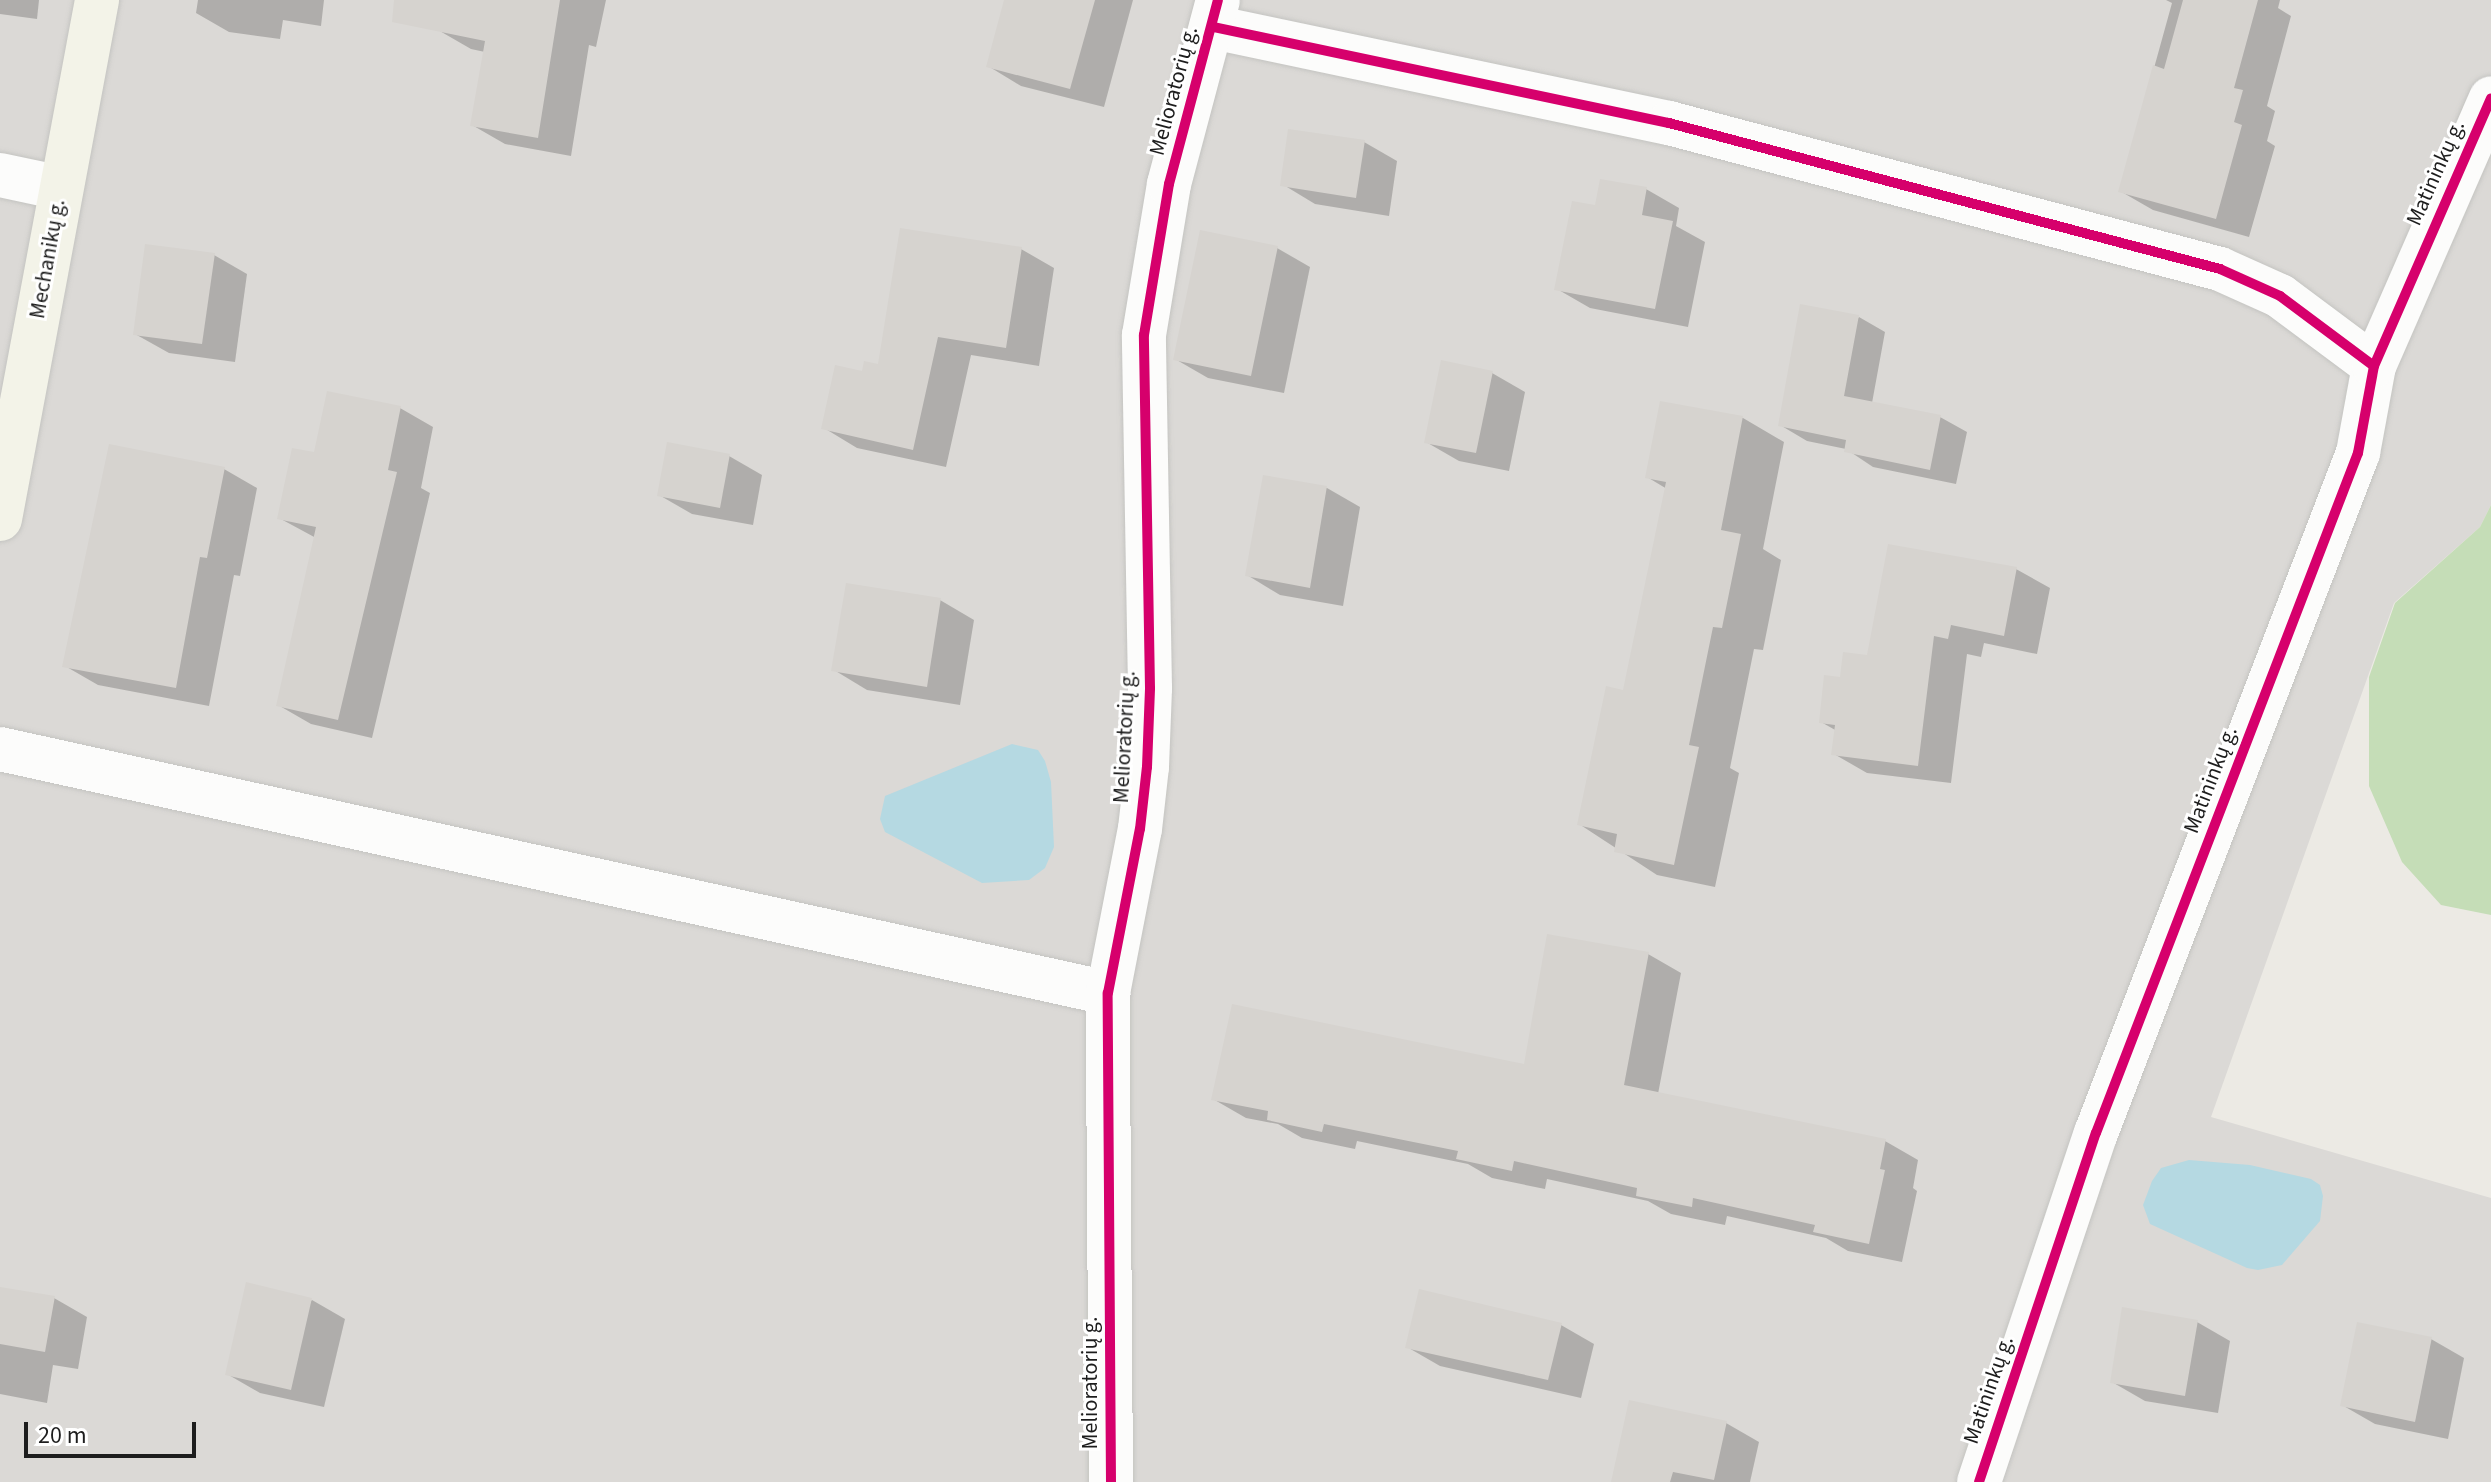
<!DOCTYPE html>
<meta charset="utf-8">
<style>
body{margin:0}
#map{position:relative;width:2491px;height:1482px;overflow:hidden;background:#eceae4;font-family:"Source Sans 3",sans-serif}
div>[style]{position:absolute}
.residential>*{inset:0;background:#dbd9d6}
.forest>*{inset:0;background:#c5ddb7}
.water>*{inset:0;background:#b5d9e2}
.shadow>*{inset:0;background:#0003}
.building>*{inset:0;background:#d6d3cf}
.roads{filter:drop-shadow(0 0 2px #c4c4c1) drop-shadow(0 0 2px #c4c4c1)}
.minor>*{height:44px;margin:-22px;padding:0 22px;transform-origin:22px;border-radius:22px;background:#fcfcfb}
.secondary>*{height:44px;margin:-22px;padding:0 22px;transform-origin:22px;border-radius:22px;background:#f3f3e8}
.cycleway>*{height:10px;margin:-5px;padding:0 5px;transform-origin:5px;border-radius:5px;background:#d6006c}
span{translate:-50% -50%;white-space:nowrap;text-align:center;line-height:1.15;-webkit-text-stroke:6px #fff;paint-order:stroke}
.street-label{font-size:22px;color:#1d1d1d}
.scale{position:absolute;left:24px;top:1422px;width:172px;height:36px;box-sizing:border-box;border:4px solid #1d1d1d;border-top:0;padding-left:10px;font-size:24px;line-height:28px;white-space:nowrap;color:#1d1d1d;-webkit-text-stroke:6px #fff;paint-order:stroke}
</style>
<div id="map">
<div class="residential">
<i style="clip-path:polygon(0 0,2491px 0,2491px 505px,2480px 527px,2394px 603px,2211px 1117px,2491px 1198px,2491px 1482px,0 1482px)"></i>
</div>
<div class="forest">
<i style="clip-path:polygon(2491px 505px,2491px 915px,2441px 905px,2402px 862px,2369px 786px,2369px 677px,2395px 603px,2480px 527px)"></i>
</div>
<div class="water">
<i style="clip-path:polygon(1012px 744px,1038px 750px,1045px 761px,1051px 782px,1054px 847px,1045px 868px,1029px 880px,982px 883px,885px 832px,880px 819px,885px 796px)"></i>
<i style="clip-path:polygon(2189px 1160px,2250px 1165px,2311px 1179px,2320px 1185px,2323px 1196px,2320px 1221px,2282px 1265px,2258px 1270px,2247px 1268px,2150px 1224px,2143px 1205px,2152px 1181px,2161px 1168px)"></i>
</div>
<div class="shadow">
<i style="clip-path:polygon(0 0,39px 0,37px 19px,0 14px)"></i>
<i style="clip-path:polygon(198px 0,324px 0,321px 26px,283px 20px,280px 39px,229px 32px,196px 13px)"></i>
<i style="clip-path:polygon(444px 0,606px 0,596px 47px,589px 45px,571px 156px,505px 144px,472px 125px,485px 52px,471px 49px,438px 30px)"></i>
<i style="clip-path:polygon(1006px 0,1133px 0,1104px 107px,1021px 86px,988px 66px)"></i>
<i style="clip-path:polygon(2166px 0,2280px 0,2278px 8px,2291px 16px,2267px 106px,2275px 111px,2267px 141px,2275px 146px,2249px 237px,2153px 210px,2120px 191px,2172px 3px)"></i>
<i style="clip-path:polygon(1364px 142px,1397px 161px,1389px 216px,1315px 204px,1282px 184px)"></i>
<i style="clip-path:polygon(1646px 189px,1679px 208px,1676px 226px,1705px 242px,1688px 327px,1590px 308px,1557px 289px,1596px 207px)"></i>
<i style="clip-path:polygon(1277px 248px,1310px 267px,1284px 393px,1208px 378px,1175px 359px)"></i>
<i style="clip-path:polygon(1021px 249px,1054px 268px,1039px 366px,971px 355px,946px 467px,857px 448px,824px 428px,863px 373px,880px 366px)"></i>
<i style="clip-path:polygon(214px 255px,247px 274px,235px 362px,169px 353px,135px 334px)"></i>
<i style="clip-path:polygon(1859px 317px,1885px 332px,1872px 403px,1940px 417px,1967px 432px,1956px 484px,1873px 467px,1846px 449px,1807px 441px,1780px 425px)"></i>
<i style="clip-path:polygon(1492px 373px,1525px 392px,1509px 471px,1459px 461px,1426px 442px)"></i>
<i style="clip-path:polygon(1662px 403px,1743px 418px,1784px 442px,1763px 549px,1781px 560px,1763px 650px,1754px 649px,1730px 768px,1739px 773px,1715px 887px,1657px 875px,1579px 824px,1625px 692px,1667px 489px,1647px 477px)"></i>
<i style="clip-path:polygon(400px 408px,433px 427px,421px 488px,430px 493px,372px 738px,311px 724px,278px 705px,316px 538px,279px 518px,316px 455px)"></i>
<i style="clip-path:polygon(729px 456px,762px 475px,753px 525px,692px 514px,659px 495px)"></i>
<i style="clip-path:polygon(224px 469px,257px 488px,240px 576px,234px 575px,209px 706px,98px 685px,65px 666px)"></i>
<i style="clip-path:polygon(1265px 477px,1327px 488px,1360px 507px,1343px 606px,1280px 595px,1247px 575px)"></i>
<i style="clip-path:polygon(2016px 569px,2050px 588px,2037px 654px,1984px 643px,1981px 657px,1967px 654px,1951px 783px,1867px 773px,1834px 754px,1837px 731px,1821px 722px,1842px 679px,1868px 657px)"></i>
<i style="clip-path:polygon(940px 600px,974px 620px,960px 705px,867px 690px,834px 670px)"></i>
<i style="clip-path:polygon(1648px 954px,1681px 973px,1658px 1094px,1885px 1141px,1918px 1160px,1913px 1188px,1917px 1191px,1902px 1262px,1848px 1251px,1826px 1238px,1727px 1216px,1725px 1225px,1671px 1214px,1648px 1201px,1547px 1179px,1545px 1189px,1492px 1178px,1468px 1164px,1357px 1141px,1355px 1149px,1302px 1138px,1278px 1124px,1246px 1118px,1213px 1099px,1525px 1067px)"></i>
<i style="clip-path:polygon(0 1289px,54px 1298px,87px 1317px,78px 1369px,53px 1365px,47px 1403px,0 1394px)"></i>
<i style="clip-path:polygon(312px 1300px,345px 1319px,324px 1407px,260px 1393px,227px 1374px)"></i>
<i style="clip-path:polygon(2197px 1322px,2230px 1341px,2218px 1413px,2145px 1401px,2112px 1382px)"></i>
<i style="clip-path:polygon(1561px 1325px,1594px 1344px,1581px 1398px,1440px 1366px,1407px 1347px)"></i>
<i style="clip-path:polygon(2431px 1339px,2464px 1358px,2448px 1439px,2375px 1424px,2342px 1405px)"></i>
<i style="clip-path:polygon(1726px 1423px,1759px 1442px,1750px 1482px,1613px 1482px)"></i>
</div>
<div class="building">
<i style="clip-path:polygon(394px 0,560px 0,538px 138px,470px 126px,485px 41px,392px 22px)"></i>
<i style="clip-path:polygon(1004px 0,1095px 0,1070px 89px,986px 67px)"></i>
<i style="clip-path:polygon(2183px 0,2258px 0,2234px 88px,2243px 90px,2234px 122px,2242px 125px,2216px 219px,2118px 192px,2153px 65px,2164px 69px)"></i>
<i style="clip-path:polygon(1288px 129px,1365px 140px,1356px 198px,1280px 186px)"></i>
<i style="clip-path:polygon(1600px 179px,1647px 187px,1642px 215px,1673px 221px,1655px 309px,1554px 290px,1572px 201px,1595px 205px)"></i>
<i style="clip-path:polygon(900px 228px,1022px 247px,1006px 348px,938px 337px,913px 450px,821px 429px,835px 365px,862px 371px,864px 361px,878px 364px)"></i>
<i style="clip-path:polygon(1200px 230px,1278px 246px,1251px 376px,1173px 360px)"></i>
<i style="clip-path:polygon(145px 244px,215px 253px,202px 344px,133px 335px)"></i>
<i style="clip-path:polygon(1800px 304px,1859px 315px,1844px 396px,1941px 415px,1930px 470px,1844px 452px,1846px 440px,1778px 426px)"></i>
<i style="clip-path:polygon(1441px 360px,1493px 371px,1476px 453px,1424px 443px)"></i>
<i style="clip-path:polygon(327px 391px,401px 406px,388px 470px,397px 472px,338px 720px,276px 706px,316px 527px,277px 519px,292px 448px,314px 452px)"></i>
<i style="clip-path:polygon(1660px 401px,1743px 416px,1721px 530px,1741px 534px,1722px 628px,1713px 627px,1689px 745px,1699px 747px,1674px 865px,1614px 852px,1617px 834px,1577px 825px,1606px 686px,1623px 690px,1666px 482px,1645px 478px)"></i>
<i style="clip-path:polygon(667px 442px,730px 454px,720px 508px,657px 496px)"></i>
<i style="clip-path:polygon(109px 444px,225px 467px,207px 558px,200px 557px,176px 688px,62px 667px)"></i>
<i style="clip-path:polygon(1263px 475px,1327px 486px,1310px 588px,1245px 576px)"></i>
<i style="clip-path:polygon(1888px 544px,2017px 567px,2004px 636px,1951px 625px,1948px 639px,1934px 636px,1918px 766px,1831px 755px,1835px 725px,1819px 723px,1824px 675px,1840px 677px,1843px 652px,1867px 655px)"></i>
<i style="clip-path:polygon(846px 583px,941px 598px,927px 687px,831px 671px)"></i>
<i style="clip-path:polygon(1547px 934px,1649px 952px,1624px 1085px,1886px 1139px,1880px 1169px,1885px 1170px,1869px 1244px,1813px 1232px,1815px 1225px,1693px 1198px,1692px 1207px,1636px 1196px,1637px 1188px,1514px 1161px,1512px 1171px,1456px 1159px,1458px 1151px,1324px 1124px,1322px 1132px,1267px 1120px,1268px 1111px,1211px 1100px,1232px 1004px,1524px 1064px)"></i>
<i style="clip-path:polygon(246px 1282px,312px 1298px,291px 1390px,225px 1375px)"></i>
<i style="clip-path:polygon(0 1287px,55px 1296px,45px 1352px,0 1344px)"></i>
<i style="clip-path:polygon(1419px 1289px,1562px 1323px,1548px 1380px,1405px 1348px)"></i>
<i style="clip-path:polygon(2122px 1307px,2198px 1320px,2185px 1396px,2110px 1383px)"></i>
<i style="clip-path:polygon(2357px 1322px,2432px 1337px,2415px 1422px,2340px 1406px)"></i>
<i style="clip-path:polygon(1629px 1400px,1727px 1421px,1714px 1480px,1673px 1472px,1670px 1482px,1611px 1482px)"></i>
</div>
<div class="roads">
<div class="minor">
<i style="left:1213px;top:27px;width:466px;rotate:11.9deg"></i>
<i style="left:1669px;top:123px;width:570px;rotate:14.84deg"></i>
<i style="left:2220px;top:269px;width:66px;rotate:24.2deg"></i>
<i style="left:2280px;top:296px;width:117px;rotate:36.7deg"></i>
<i style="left:0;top:175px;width:62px;rotate:12deg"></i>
<i style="left:0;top:749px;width:1135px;rotate:12.42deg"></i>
<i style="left:1111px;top:1482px;width:489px;rotate:-90.4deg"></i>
<i style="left:1108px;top:993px;width:167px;rotate:-79deg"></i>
<i style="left:1140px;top:829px;width:62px;rotate:-83.6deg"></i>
<i style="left:1147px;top:767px;width:79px;rotate:-87.8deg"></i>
<i style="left:1150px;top:688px;width:353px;rotate:-91deg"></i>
<i style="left:1144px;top:335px;width:153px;rotate:-80.6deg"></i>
<i style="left:1169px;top:184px;width:190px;rotate:-75.1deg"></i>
<i style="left:1979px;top:1482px;width:368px;rotate:-71.5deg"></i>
<i style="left:2096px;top:1133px;width:729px;rotate:-68.93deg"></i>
<i style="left:2358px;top:453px;width:88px;rotate:-79.6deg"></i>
<i style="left:2374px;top:366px;width:292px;rotate:-66.4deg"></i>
</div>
<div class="secondary">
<i style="left:0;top:519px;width:528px;rotate:-79.41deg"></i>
</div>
</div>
<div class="cycleway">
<i style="left:1213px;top:27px;width:466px;rotate:11.9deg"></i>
<i style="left:1669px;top:123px;width:570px;rotate:14.84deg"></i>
<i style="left:2220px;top:269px;width:66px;rotate:24.2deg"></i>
<i style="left:2280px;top:296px;width:117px;rotate:36.7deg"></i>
<i style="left:1111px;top:1482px;width:489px;rotate:-90.4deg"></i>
<i style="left:1108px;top:993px;width:167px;rotate:-79deg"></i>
<i style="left:1140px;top:829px;width:62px;rotate:-83.6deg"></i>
<i style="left:1147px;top:767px;width:79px;rotate:-87.8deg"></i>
<i style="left:1150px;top:688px;width:353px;rotate:-91deg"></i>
<i style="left:1144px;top:335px;width:153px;rotate:-80.6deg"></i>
<i style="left:1169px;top:184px;width:190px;rotate:-75.1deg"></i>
<i style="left:1979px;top:1482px;width:368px;rotate:-71.5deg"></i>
<i style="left:2096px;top:1133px;width:729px;rotate:-68.93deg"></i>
<i style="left:2358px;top:453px;width:88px;rotate:-79.6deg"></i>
<i style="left:2374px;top:366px;width:292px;rotate:-66.4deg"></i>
</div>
<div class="street-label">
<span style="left:1174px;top:91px;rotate:-75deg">Melioratorių g.</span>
<span style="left:2436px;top:173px;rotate:-66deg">Matininkų g.</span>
<span style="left:48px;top:259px;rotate:-80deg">Mechanikų g.</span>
<span style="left:1125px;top:737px;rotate:-87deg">Melioratorių g.</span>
<span style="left:2211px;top:780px;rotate:-69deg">Matininkų g.</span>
<span style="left:1091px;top:1383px;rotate:-90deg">Melioratorių g.</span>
<span style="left:1989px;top:1390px;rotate:-71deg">Matininkų g.</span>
</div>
<div class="scale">20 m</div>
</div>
